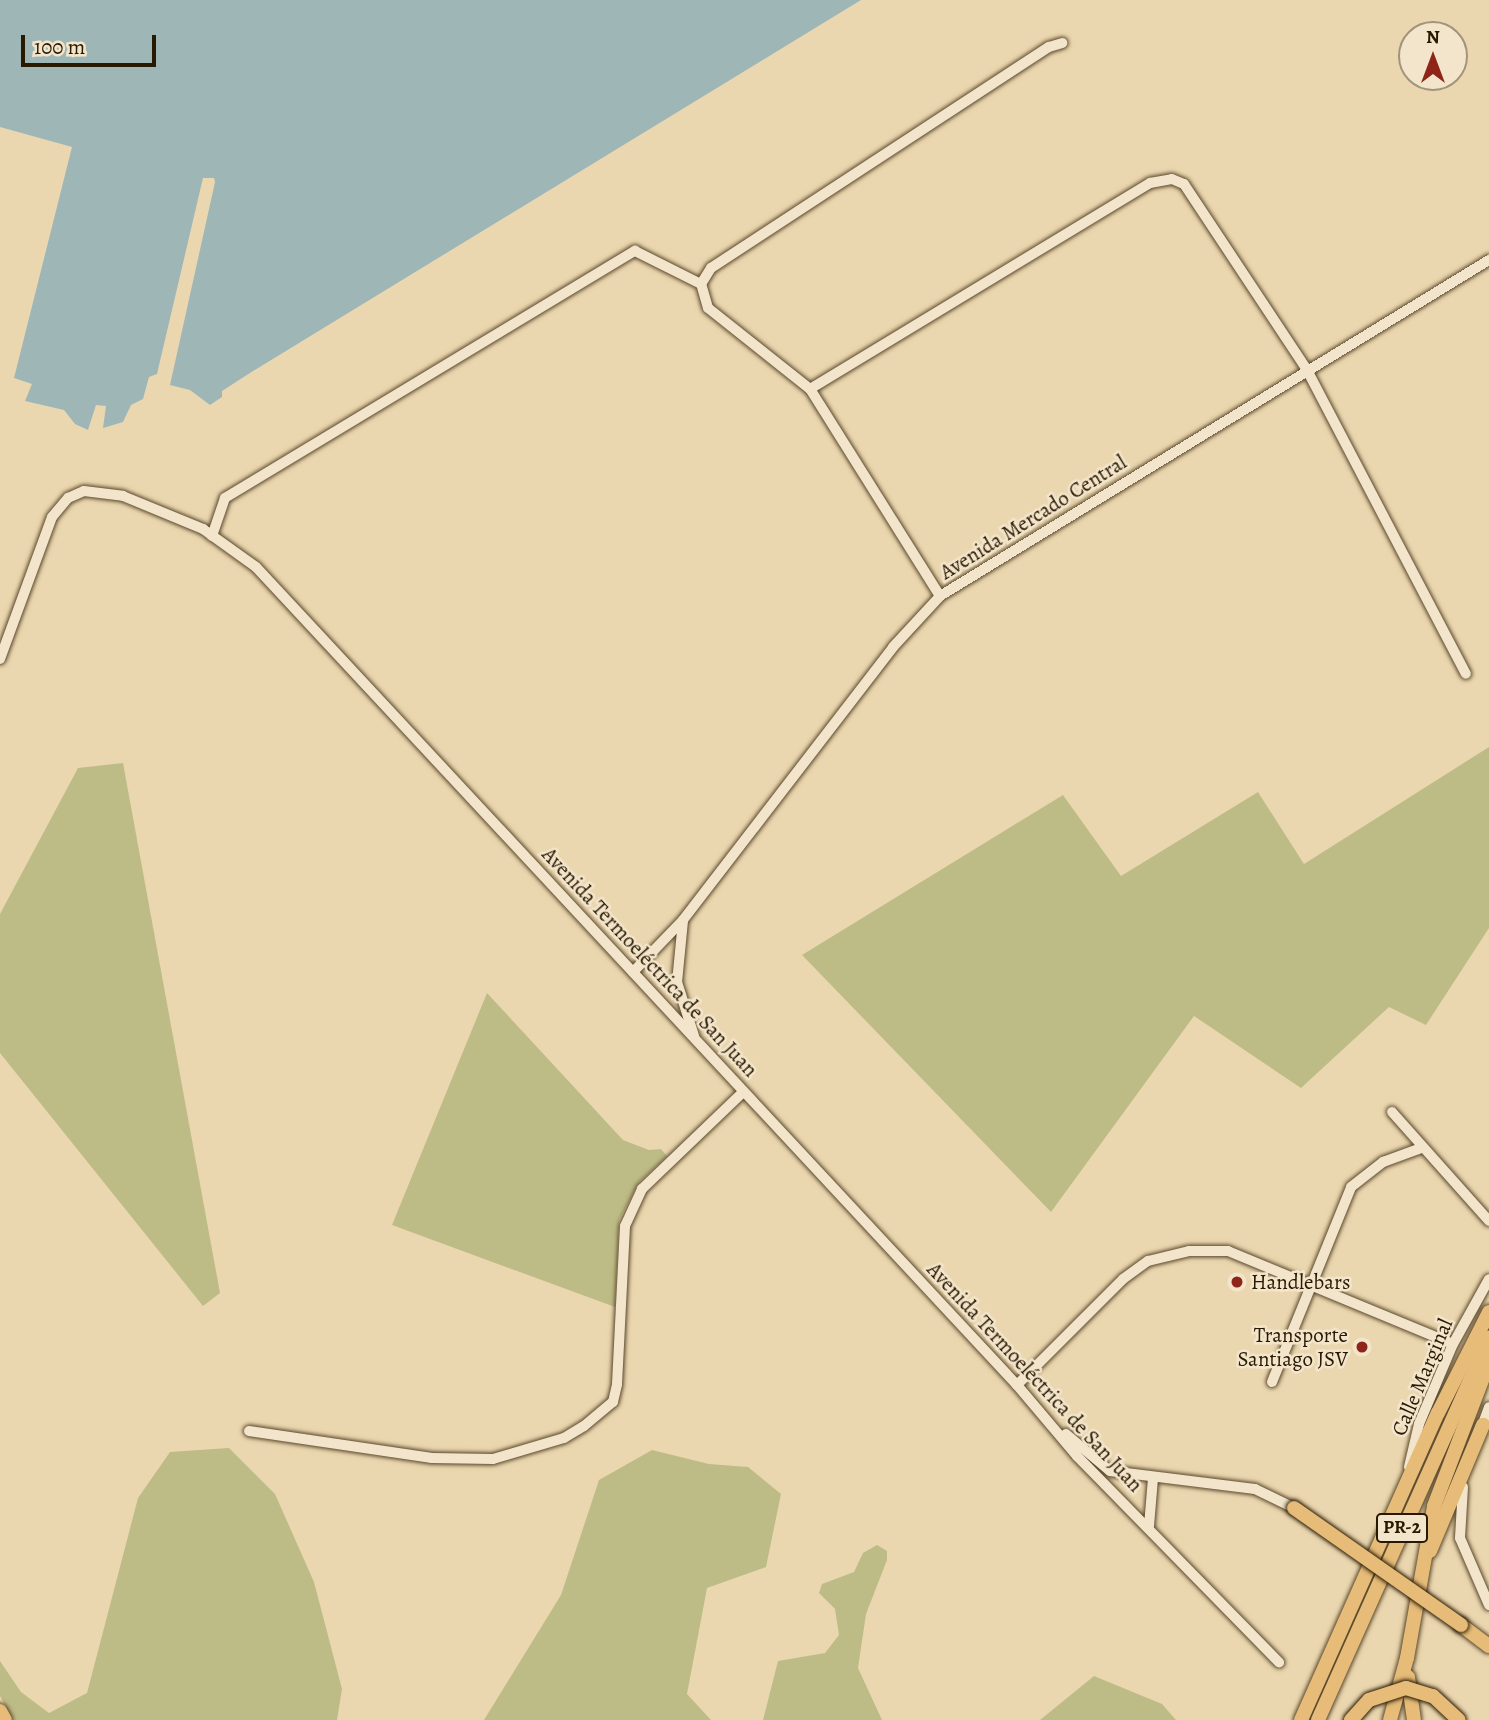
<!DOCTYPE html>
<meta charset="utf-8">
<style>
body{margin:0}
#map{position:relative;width:1489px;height:1720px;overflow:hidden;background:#ebd7af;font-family:Alegreya,serif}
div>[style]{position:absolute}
.green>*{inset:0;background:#bebc86}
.water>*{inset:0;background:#9fb6b7}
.roads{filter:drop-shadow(0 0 2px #5a482c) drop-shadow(0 0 2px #5a482c)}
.minor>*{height:10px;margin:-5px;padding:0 5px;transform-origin:5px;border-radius:5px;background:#f2e5cb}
.highway>*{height:14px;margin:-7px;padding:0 7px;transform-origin:7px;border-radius:7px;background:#e6bc78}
.bridges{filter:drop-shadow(0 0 2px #291901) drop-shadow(0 0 2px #291901)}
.highway-bridge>*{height:14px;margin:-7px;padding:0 7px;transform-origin:7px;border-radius:7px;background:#e6bc78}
.dots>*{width:19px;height:19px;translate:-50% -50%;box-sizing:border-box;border:4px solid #f2e5cb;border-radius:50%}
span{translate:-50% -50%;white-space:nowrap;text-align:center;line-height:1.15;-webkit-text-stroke:5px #f2e5cb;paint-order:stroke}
.shield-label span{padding:2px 5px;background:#f2e5cb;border:2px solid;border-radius:5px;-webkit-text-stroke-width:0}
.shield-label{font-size:19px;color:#291901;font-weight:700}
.street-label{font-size:21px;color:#291901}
.poi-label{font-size:21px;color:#291901}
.left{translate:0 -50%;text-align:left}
.right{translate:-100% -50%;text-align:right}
.north{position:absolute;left:1398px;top:21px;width:70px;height:70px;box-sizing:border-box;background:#f2e5cb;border:2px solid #a2937a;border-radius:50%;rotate:0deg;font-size:19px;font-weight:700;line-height:28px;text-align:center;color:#291901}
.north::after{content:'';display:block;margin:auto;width:24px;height:32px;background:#8f2418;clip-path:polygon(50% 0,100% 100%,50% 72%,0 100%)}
.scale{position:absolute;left:21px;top:35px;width:135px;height:32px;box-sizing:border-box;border:4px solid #291901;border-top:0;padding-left:9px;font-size:21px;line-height:24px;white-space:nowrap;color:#291901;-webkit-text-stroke:5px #f2e5cb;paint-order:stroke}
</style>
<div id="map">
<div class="green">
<i style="clip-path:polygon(1489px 747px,1489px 928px,1426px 1025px,1389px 1007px,1301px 1088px,1194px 1016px,1051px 1212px,802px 955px,1063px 795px,1121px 876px,1258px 792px,1304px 864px)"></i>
<i style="clip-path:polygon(123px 763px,220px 1293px,203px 1306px,0 1053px,0 914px,78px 768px)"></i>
<i style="clip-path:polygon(487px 993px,623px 1140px,649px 1150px,661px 1149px,667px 1156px,639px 1182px,619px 1220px,615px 1307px,392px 1225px)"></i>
<i style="clip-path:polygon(229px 1448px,275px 1494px,314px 1582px,342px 1689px,337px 1720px,13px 1720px,0 1696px,0 1661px,21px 1692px,49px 1713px,87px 1693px,138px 1498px,170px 1452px)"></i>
<i style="clip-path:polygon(652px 1450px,709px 1464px,748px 1467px,781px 1494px,766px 1567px,707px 1588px,687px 1694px,711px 1720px,484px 1720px,561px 1595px,599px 1480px)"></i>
<i style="clip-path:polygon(877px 1545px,887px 1551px,887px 1560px,866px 1614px,858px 1668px,882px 1720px,763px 1720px,778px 1661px,825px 1653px,839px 1635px,835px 1609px,819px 1593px,822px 1584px,854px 1572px,863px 1553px)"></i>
<i style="clip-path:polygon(1094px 1676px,1162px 1704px,1176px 1720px,1040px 1720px)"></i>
</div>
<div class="water">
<i style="clip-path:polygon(0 0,861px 0,253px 371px,222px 391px,222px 397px,210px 405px,190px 390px,170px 385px,215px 182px,214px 178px,203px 178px,157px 374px,149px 377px,143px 399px,131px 405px,123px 422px,103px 428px,106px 406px,96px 405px,88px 430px,75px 424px,64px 410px,25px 401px,32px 384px,14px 378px,72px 147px,0 127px)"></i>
</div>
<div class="roads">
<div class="minor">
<i style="left:810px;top:389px;width:398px;rotate:-31.2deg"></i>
<i style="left:1150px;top:183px;width:22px;rotate:-10deg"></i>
<i style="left:1172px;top:179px;width:13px;rotate:23deg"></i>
<i style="left:1184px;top:184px;width:221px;rotate:56.5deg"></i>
<i style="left:1306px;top:368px;width:345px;rotate:62.4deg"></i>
<i style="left:212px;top:536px;width:40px;rotate:-71.1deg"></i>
<i style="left:225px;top:498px;width:479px;rotate:-31.1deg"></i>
<i style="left:635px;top:251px;width:74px;rotate:26.6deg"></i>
<i style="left:940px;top:596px;width:244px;rotate:-122.1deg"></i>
<i style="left:810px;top:389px;width:130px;rotate:-141.5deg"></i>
<i style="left:708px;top:308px;width:25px;rotate:-106deg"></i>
<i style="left:701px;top:284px;width:19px;rotate:-58deg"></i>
<i style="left:711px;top:268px;width:404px;rotate:-33.2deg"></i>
<i style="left:1049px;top:47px;width:14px;rotate:-17deg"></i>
<i style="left:0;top:659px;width:151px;rotate:-69.9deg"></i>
<i style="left:52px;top:517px;width:25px;rotate:-50deg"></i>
<i style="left:68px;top:498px;width:17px;rotate:-24deg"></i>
<i style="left:84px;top:491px;width:39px;rotate:7deg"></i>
<i style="left:123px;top:496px;width:87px;rotate:22.4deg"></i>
<i style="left:203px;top:529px;width:65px;rotate:35.6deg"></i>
<i style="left:256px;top:567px;width:1117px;rotate:47.07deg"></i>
<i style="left:1017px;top:1385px;width:93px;rotate:49.8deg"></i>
<i style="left:1077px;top:1456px;width:289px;rotate:45.6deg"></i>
<i style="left:683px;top:921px;width:61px;rotate:95.6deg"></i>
<i style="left:677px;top:982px;width:57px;rotate:72.5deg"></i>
<i style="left:633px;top:972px;width:72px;rotate:-46.1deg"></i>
<i style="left:683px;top:920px;width:344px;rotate:-52.4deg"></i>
<i style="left:893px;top:647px;width:69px;rotate:-47.3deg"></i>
<i style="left:940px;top:596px;width:644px;rotate:-31.47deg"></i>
<i style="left:1392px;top:1112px;width:146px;rotate:48.3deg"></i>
<i style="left:1272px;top:1382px;width:210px;rotate:-67.9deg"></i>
<i style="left:1351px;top:1187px;width:41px;rotate:-38deg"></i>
<i style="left:1383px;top:1162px;width:40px;rotate:-20.2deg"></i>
<i style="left:1017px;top:1385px;width:150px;rotate:-45deg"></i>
<i style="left:1123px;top:1279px;width:31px;rotate:-36deg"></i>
<i style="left:1148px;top:1261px;width:42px;rotate:-13.7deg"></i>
<i style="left:1189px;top:1251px;width:39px"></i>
<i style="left:1228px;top:1251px;width:243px;rotate:22.5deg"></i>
<i style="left:1481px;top:1429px;width:23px;rotate:-70deg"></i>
<i style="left:249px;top:1431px;width:185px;rotate:8.4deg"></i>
<i style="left:432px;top:1458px;width:61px;rotate:0.9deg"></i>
<i style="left:493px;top:1459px;width:74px;rotate:-16.5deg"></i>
<i style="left:564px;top:1438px;width:23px;rotate:-31deg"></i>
<i style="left:584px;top:1426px;width:38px;rotate:-40deg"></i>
<i style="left:613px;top:1402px;width:18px;rotate:-77deg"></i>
<i style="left:617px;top:1384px;width:158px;rotate:-87.1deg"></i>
<i style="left:625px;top:1226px;width:41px;rotate:-65.3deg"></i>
<i style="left:642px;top:1189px;width:140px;rotate:-43.8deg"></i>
<i style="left:1066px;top:1434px;width:57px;rotate:40.1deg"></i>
<i style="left:1110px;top:1471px;width:146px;rotate:7.1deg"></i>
<i style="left:1255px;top:1489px;width:43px;rotate:26deg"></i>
<i style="left:1409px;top:1467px;width:44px;rotate:-76.9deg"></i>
<i style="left:1419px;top:1424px;width:87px;rotate:-67deg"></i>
<i style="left:1453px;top:1344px;width:74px;rotate:-61deg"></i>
<i style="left:1463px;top:1487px;width:51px;rotate:93.4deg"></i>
<i style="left:1460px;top:1538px;width:73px;rotate:66.6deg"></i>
<i style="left:1149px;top:1526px;width:48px;rotate:-85.2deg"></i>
</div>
<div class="highway">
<i style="left:1430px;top:1551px;width:137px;rotate:-67.2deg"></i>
<i style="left:1461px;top:1625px;width:35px;rotate:37deg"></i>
<i style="left:1408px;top:1677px;width:43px;rotate:82.1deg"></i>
<i style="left:0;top:1711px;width:10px;rotate:61deg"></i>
<i style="left:1301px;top:1720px;width:336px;rotate:-66deg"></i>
<i style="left:1438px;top:1413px;width:113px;rotate:-63.2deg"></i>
<i style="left:1318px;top:1720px;width:419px;rotate:-65.9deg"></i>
<i style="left:1390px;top:1720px;width:64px;rotate:-74.7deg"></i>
<i style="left:1407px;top:1658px;width:154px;rotate:-79.9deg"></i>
<i style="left:1434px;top:1506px;width:154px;rotate:-69.1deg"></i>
</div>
</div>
<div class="bridges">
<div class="highway-bridge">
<i style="left:1294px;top:1508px;width:204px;rotate:35deg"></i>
<i style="left:1351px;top:1720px;width:27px;rotate:-48deg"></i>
<i style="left:1369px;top:1700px;width:39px;rotate:-18deg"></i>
<i style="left:1406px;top:1688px;width:28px;rotate:17deg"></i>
<i style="left:1433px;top:1696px;width:35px;rotate:43deg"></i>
</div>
</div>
<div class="dots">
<i style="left:1237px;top:1282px;background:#8f2418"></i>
<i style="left:1362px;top:1347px;background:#8f2418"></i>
</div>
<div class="shield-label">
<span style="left:1402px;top:1528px">PR-2</span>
</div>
<div class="street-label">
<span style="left:1033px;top:517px;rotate:-32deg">Avenida Mercado Central</span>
<span style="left:650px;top:962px;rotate:47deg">Avenida Termoeléctrica de San Juan</span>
<span style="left:1035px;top:1377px;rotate:47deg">Avenida Termoeléctrica de San Juan</span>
<span style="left:1422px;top:1377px;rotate:-67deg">Calle Marginal</span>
</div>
<div class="poi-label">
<span class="left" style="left:1251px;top:1282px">Handlebars</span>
<span class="right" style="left:1348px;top:1347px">Transporte<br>Santiago JSV</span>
</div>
<div class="north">N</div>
<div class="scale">100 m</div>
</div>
